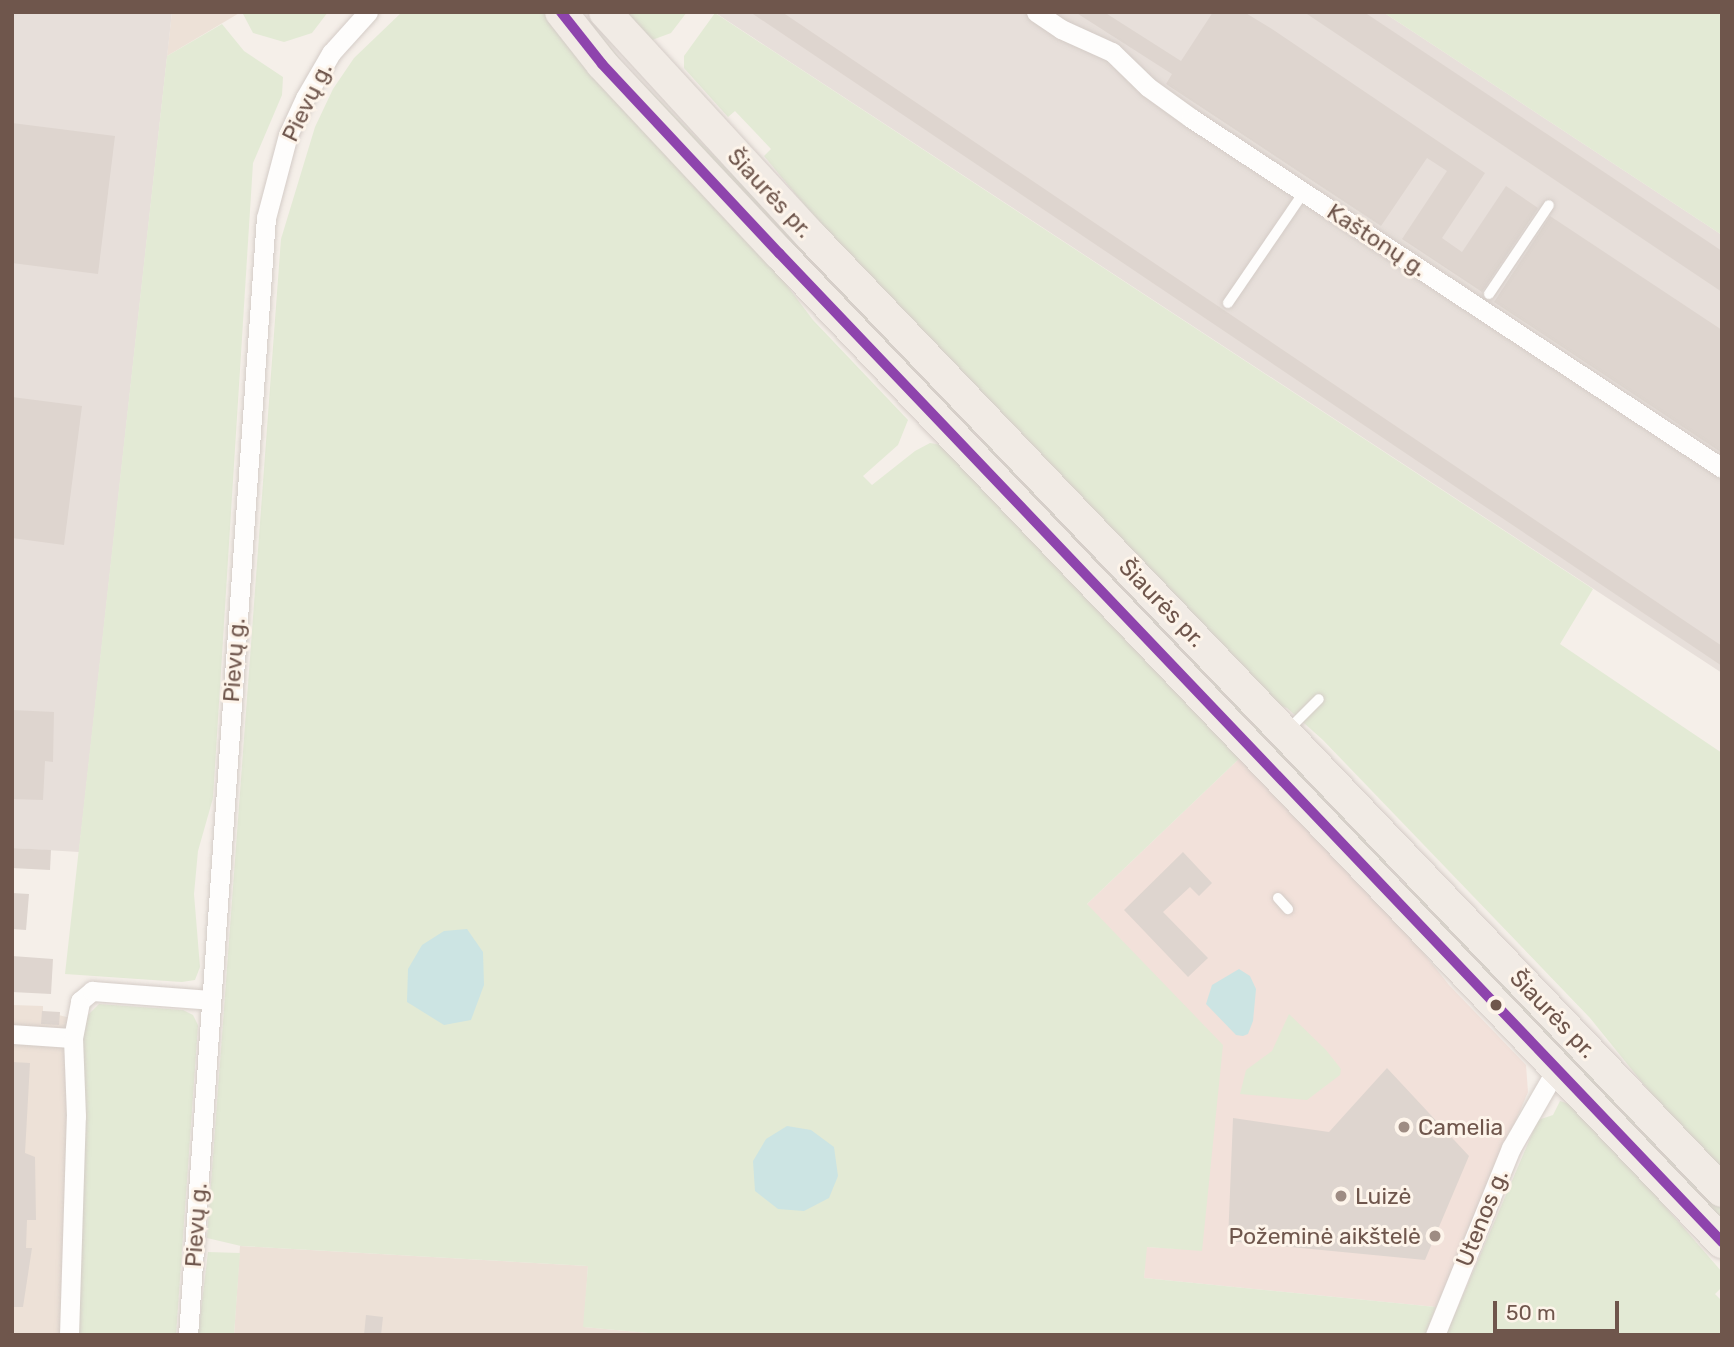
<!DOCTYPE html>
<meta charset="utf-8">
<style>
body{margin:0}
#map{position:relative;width:1734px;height:1347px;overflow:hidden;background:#f5efe9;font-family:Rubik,sans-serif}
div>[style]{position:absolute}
.residential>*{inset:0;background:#ede1d7}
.commercial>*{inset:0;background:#f2e1da}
.industrial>*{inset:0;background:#e7dfda}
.green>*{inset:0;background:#e3ead5}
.water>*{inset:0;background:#cce4e3}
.building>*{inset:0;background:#ded5cf}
.roads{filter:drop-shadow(0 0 2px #d4ccc7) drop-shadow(0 0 2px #d4ccc7)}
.service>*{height:10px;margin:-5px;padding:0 5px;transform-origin:5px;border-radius:5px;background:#fefdfc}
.minor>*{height:19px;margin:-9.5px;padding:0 9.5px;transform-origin:9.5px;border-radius:9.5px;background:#fefdfc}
.primary>*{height:32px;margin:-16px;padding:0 16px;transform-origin:16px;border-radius:16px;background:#f1ebe5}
.bus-1>*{height:10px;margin:-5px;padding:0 5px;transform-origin:5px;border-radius:5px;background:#8e44ad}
.dots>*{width:19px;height:19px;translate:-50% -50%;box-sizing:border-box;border:4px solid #fdf4ea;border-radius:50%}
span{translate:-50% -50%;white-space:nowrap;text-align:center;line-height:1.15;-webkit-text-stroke:6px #fdf4ea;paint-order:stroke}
.street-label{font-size:23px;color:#6f564c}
.poi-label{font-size:23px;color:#6f564c}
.left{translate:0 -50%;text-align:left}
.right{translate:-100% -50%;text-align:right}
.frame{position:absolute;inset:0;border:14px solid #6f564c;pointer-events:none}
.scale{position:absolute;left:1493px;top:1301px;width:126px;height:32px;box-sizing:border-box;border:4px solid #6f564c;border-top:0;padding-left:9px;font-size:21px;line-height:24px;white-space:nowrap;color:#6f564c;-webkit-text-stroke:5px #fdf4ea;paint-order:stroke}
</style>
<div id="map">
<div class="residential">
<i style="clip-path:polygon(172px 12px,241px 12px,167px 56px)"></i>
<i style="clip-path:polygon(12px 1005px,43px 1006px,43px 1011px,82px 1021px,76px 1335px,12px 1335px)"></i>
<i style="clip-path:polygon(240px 1246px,588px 1266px,584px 1327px,670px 1335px,234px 1335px)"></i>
</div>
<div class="commercial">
<i style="clip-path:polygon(1242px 756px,1395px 917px,1449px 985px,1526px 1065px,1528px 1092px,1436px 1307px,1144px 1278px,1146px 1247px,1202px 1250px,1087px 904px)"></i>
</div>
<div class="industrial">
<i style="clip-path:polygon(12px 12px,172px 12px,79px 852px,12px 848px)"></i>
<i style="clip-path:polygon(714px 12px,1383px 12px,1722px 235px,1722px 673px)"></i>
</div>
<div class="green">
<i style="clip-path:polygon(242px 12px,328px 12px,312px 33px,284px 42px,253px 33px)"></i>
<i style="clip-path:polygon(402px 12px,548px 12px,767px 259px,813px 320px,908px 420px,898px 445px,863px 476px,872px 485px,915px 451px,930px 443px,942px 445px,1242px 756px,1087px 904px,1223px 1045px,1202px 1251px,1147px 1247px,1144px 1278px,1436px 1307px,1425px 1335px,670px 1335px,583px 1327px,588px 1266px,241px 1246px,207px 1238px,281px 239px,315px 127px,333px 89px,354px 58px)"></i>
<i style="clip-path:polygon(576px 12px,582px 12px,625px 65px,978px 426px,969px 435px,629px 78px)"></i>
<i style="clip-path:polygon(622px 12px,687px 12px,671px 33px,652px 40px)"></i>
<i style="clip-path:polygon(1383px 12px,1722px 12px,1722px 235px)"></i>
<i style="clip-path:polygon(715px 13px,1593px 589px,1560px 644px,1722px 753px,1722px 1171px,1675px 1123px,1590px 1018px,1323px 740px,1287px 708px,1275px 704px,831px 237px,764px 156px,771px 149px,735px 111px,728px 117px,684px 68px,684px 56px)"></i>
<i style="clip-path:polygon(222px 24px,244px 51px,283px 77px,282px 95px,253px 163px,213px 798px,198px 851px,194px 894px,200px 967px,195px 980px,182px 982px,65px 974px,167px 56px)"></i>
<i style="clip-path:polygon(987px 434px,1394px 859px,1383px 869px,977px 444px)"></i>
<i style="clip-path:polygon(1407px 882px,1722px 1205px,1722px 1225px,1403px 889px)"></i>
<i style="clip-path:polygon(99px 1004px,183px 1010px,193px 1015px,198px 1025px,176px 1335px,76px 1335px,82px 1021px)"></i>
<i style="clip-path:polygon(1289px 1014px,1326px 1050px,1341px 1069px,1340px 1075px,1307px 1100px,1240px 1094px,1246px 1070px,1272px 1051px)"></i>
<i style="clip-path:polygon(1560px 1101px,1579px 1107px,1722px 1272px,1722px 1287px,1715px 1294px,1722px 1301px,1722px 1335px,1446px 1335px,1538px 1120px,1553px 1115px)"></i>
<i style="clip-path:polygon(208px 1252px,240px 1253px,234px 1335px,198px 1335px)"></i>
</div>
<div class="water">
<i style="clip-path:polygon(467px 929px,483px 952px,484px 985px,471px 1020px,444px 1025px,407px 1002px,408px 969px,422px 945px,444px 931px)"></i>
<i style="clip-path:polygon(1239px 969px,1250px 976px,1256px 989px,1253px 1021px,1248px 1034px,1243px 1036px,1236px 1035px,1206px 1004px,1212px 985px)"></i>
<i style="clip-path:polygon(787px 1126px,811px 1130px,834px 1147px,838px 1176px,829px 1198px,804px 1211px,778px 1209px,755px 1191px,753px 1161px,766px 1139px)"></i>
</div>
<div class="building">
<i style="clip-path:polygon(750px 12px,782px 12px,1722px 646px,1722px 666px)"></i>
<i style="clip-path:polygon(1075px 12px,1104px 12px,1181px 61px,1213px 12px,1244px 12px,1272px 29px,1485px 173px,1442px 238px,1462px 252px,1506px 186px,1538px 208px,1482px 292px,1402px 239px,1447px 171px,1427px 158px,1381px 226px,1166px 84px,1172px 74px)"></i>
<i style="clip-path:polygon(1304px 12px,1364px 12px,1607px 174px,1722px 251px,1722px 292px)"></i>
<i style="clip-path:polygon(12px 123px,115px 136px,98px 274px,12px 263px)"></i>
<i style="clip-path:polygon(1550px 216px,1722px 330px,1722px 453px,1494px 302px)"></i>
<i style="clip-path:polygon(12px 397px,82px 406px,64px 545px,12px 538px)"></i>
<i style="clip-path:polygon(12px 710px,54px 712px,53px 762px,45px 761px,43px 800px,12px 799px)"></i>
<i style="clip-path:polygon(12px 848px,51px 850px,50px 870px,12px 868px)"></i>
<i style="clip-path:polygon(1183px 852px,1212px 883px,1199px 896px,1190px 887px,1163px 912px,1208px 958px,1188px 977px,1124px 910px)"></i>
<i style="clip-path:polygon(12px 893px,29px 894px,26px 930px,12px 929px)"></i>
<i style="clip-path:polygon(12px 956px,53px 959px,51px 994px,12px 992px)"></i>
<i style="clip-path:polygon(42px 1011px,60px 1012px,59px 1025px,41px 1024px)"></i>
<i style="clip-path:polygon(12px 1062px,30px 1063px,25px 1153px,35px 1157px,36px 1220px,27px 1220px,26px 1248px,32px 1248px,23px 1307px,12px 1307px)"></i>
<i style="clip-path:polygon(1387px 1068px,1469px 1156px,1425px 1260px,1228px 1241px,1233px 1118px,1329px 1132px)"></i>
<i style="clip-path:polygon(366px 1315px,383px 1317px,381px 1335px,364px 1335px)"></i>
</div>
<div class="roads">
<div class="service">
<i style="left:1489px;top:294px;width:107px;rotate:-56deg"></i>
<i style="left:1228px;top:303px;width:135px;rotate:-55.6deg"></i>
<i style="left:1289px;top:729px;width:42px;rotate:-45deg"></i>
<i style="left:1278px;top:898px;width:15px;rotate:48deg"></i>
</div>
<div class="minor">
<i style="left:1036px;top:12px;width:30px;rotate:34deg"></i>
<i style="left:1061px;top:29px;width:56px;rotate:24.3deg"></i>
<i style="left:1112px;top:52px;width:50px;rotate:44.2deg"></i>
<i style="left:1148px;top:87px;width:53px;rotate:35.8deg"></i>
<i style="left:1191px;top:118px;width:636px;rotate:33.39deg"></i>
<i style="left:12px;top:1034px;width:61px;rotate:3.8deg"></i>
<i style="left:69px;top:1335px;width:219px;rotate:-88.2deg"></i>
<i style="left:76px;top:1116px;width:78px;rotate:-92.2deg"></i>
<i style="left:73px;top:1038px;width:38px;rotate:-79deg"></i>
<i style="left:80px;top:1001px;width:16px;rotate:-40deg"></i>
<i style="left:92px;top:991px;width:119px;rotate:4.3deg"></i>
<i style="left:188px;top:1335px;width:1120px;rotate:-86.01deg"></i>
<i style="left:266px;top:218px;width:86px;rotate:-75.2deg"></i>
<i style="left:288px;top:135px;width:41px;rotate:-65.3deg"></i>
<i style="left:305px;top:98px;width:52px;rotate:-60deg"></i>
<i style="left:331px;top:53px;width:55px;rotate:-47.9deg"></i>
<i style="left:1435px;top:1335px;width:202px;rotate:-67.9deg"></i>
<i style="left:1511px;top:1148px;width:92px;rotate:-60.1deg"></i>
</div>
<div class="primary">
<i style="left:561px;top:12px;width:66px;rotate:51.7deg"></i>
<i style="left:602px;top:64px;width:259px;rotate:46.9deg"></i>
<i style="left:779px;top:253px;width:1367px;rotate:46.36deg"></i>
<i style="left:605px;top:12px;width:303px;rotate:47.4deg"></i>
<i style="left:810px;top:235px;width:1321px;rotate:46.35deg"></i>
</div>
</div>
<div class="bus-1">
<i style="left:561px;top:12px;width:66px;rotate:51.7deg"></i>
<i style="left:602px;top:64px;width:259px;rotate:46.9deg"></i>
<i style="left:779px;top:253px;width:1367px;rotate:46.36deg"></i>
</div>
<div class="dots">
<i style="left:1496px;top:1005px;background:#6f564c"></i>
<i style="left:1404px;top:1127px;background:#9e8c83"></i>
<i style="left:1341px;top:1196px;background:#9e8c83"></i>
<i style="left:1435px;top:1236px;background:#9e8c83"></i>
</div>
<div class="street-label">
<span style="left:307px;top:102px;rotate:-64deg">Pievų g.</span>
<span style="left:770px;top:193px;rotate:47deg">Šiaurės pr.</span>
<span style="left:1377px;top:240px;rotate:33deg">Kaštonų g.</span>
<span style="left:1162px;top:603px;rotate:46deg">Šiaurės pr.</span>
<span style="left:234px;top:660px;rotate:-86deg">Pievų g.</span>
<span style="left:1553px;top:1014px;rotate:46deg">Šiaurės pr.</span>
<span style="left:1482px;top:1218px;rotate:-68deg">Utenos g.</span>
<span style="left:196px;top:1225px;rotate:-86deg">Pievų g.</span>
</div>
<div class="poi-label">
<span class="left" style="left:1418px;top:1127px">Camelia</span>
<span class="left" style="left:1355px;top:1196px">Luizė</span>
<span class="right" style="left:1421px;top:1236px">Požeminė aikštelė</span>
</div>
<div class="frame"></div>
<div class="scale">50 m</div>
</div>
